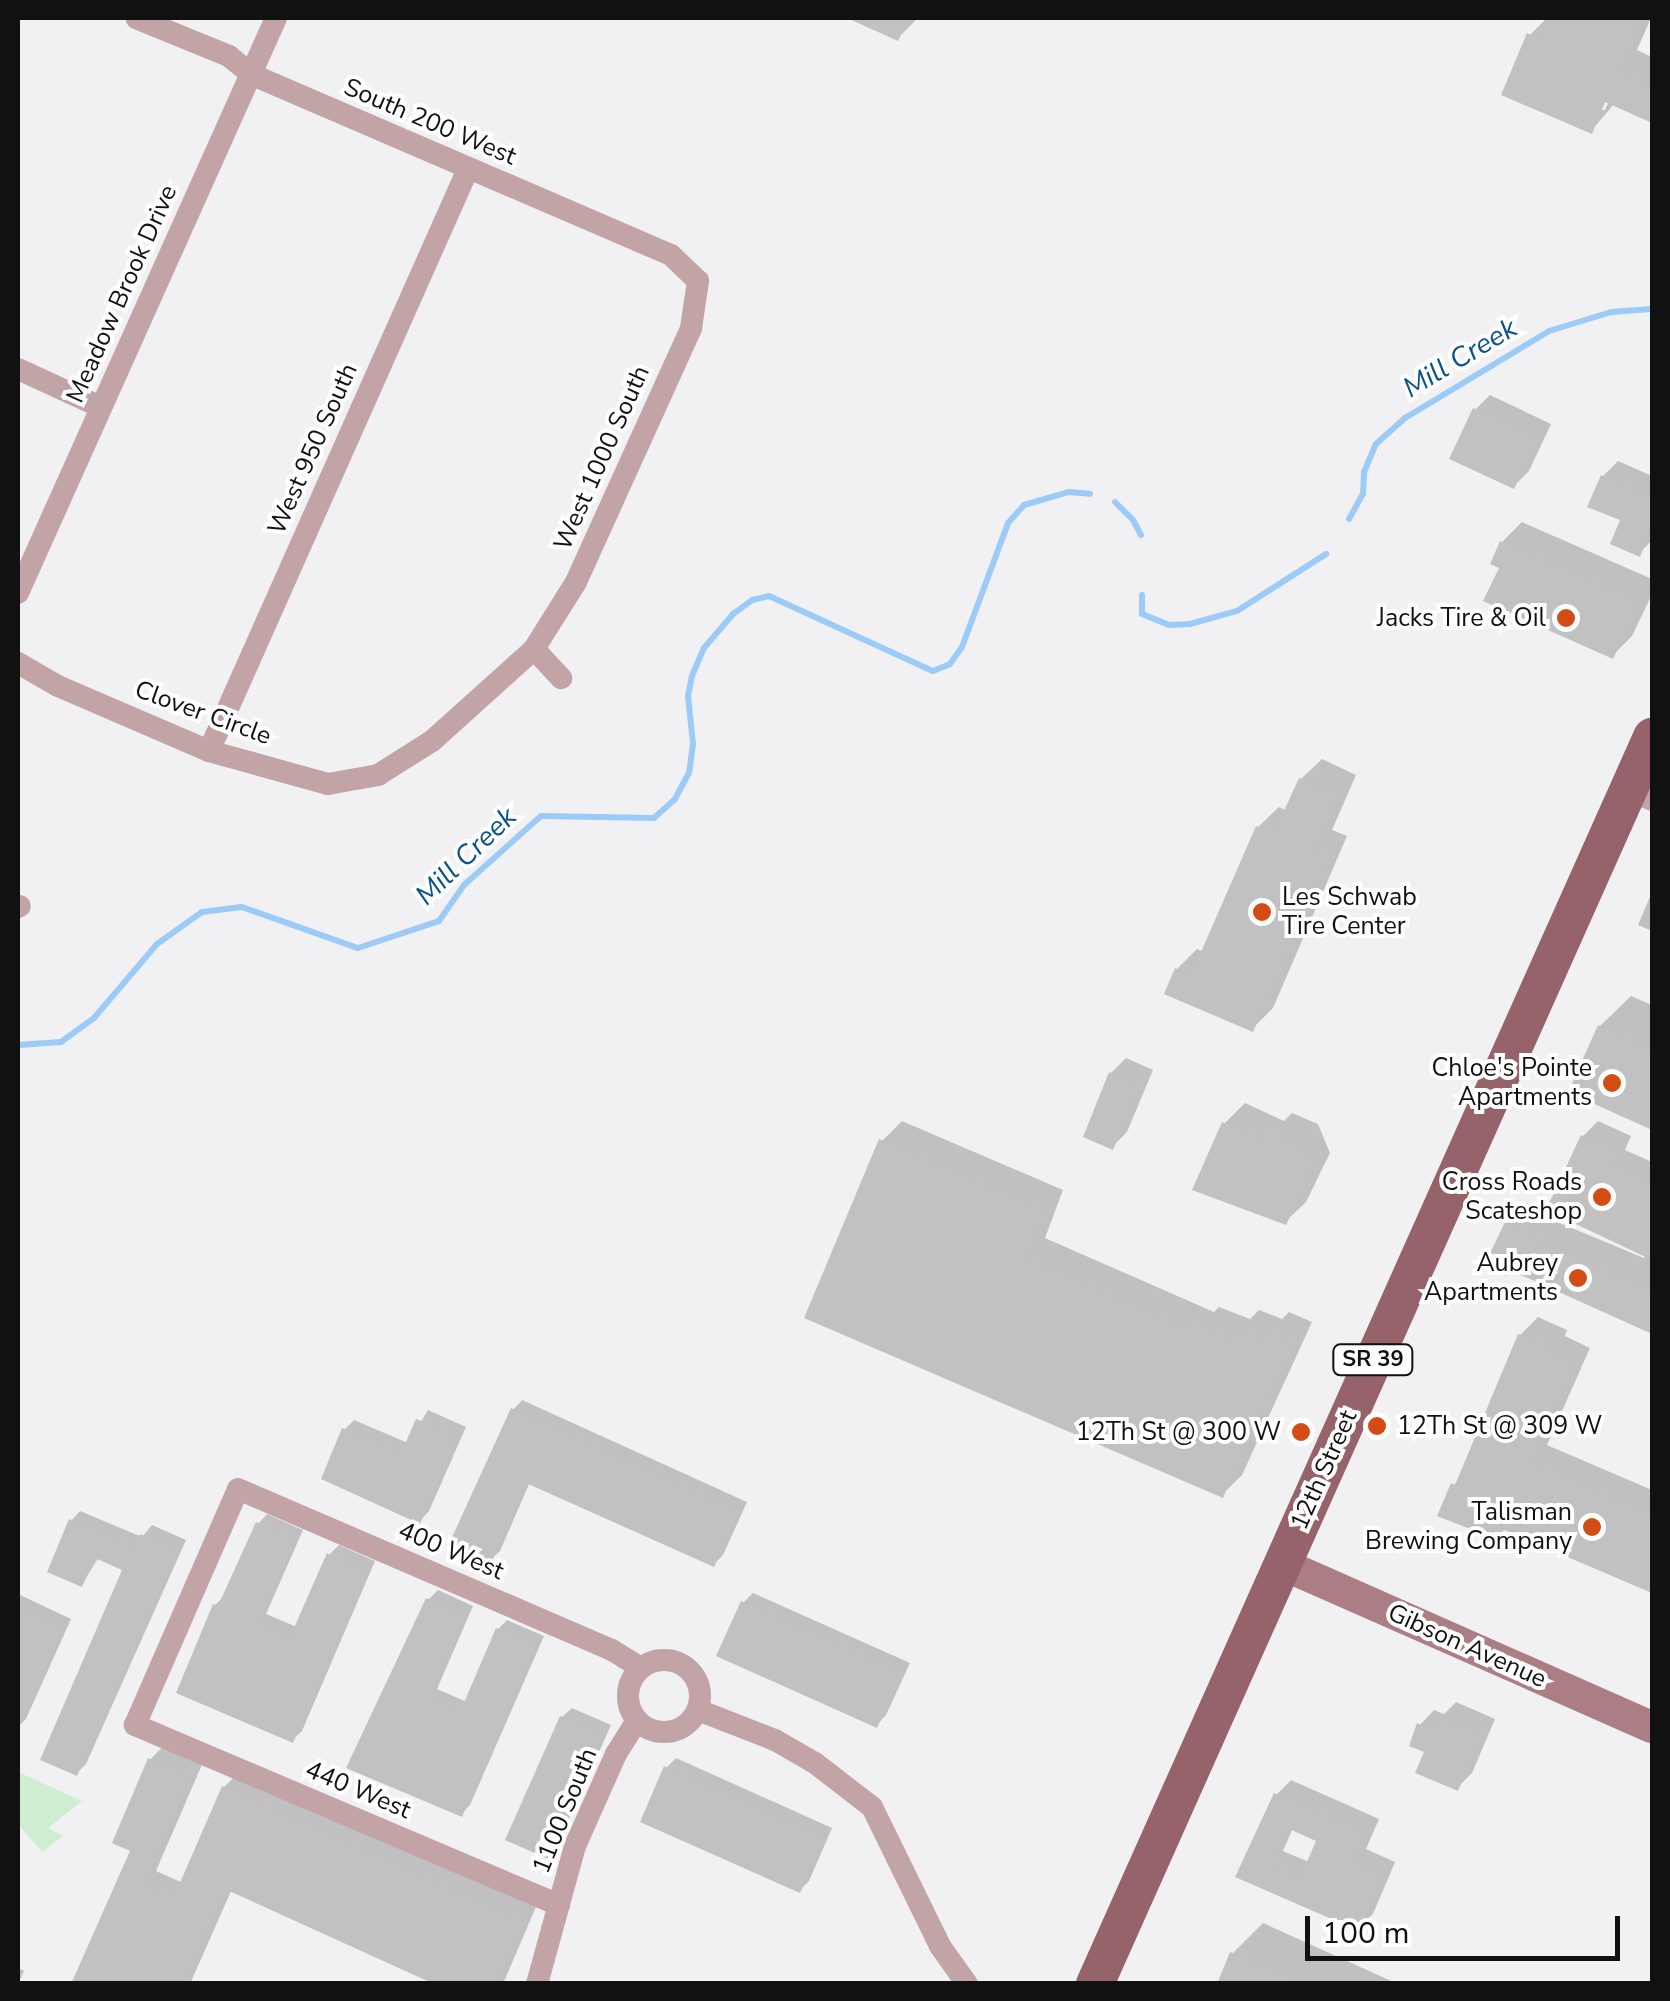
<!DOCTYPE html>
<style>
body{margin:0}
#map{position:relative;width:1670px;height:2001px;overflow:hidden;background:#f1f1f3;font-family:"Nunito Sans",sans-serif}
div>[style]{position:absolute}
.green>*{inset:0;background:#ceedd1}
.shadow>*{inset:0;background:#0003}
.stream>*{height:6px;margin:-3px;padding:0 3px;transform-origin:3px;border-radius:3px;background:#9ccbf7}
.building>*{inset:0;background:#c1c1c3}
.street>*{height:22px;margin:-11px;padding:0 11px;transform-origin:11px;border-radius:11px;background:#c2a4a7}
.street>.ring{margin:-11px;padding:0;box-sizing:content-box;background:none;border:22px solid #c2a4a7;border-radius:50%}
.secondary>*{height:32px;margin:-16px;padding:0 16px;transform-origin:16px;border-radius:16px;background:#aa7e84}
.primary>*{height:38px;margin:-19px;padding:0 19px;transform-origin:19px;border-radius:19px;background:#97636a}
.dots>*{width:28px;height:28px;translate:-50% -50%;box-sizing:border-box;border:5px solid #fefeff;border-radius:50%}
span{translate:-50% -50%;white-space:nowrap;text-align:center;line-height:1.15;-webkit-text-stroke:8px #fefeff;paint-order:stroke}
.shield-label span{padding:2px 8px;background:#fefeff;border:2px solid;border-radius:8px;-webkit-text-stroke-width:0}
.shield-label{font-size:22px;color:#111112;font-weight:700}
.street-label{font-size:25px;color:#111112}
.poi-label{font-size:25px;color:#111112}
.right{translate:-100% -50%;text-align:right}
.left{translate:0 -50%;text-align:left}
.water-label{font-size:28px;color:#095388;font-style:italic}
.frame{position:absolute;inset:0;border:20px solid #111112;pointer-events:none}
.scale{position:absolute;left:1305px;top:1916px;width:315px;height:45px;box-sizing:border-box;border:5px solid #111112;border-top:0;padding-left:12px;font-size:30px;line-height:35px;white-space:nowrap;color:#111112;-webkit-text-stroke:8px #fefeff;paint-order:stroke}
</style>
<div id="map">
<div class="green">
<i style="clip-path:polygon(18px 1772px,82px 1801px,48px 1828px,63px 1836px,42px 1852px,18px 1824px)"></i>
</div>
<div class="shadow">
<i style="clip-path:polygon(853px 18px,918px 18px,898px 38px)"></i>
<i style="clip-path:polygon(evenodd,1547px 18px,1651px 18px,1637px 50px,1652px 57px,1652px 120px,1615px 103px,1591px 131px,1530px 35px,1547px 18px,1613px 91px,1605px 110px,1599px 110px,1613px 91px)"></i>
<i style="clip-path:polygon(1490px 395px,1551px 424px,1529px 471px,1514px 486px,1475px 410px)"></i>
<i style="clip-path:polygon(1618px 461px,1652px 476px,1652px 540px,1639px 554px,1603px 476px)"></i>
<i style="clip-path:polygon(1522px 522px,1652px 579px,1652px 594px,1632px 636px,1612px 656px,1502px 567px,1502px 542px)"></i>
<i style="clip-path:polygon(1322px 759px,1356px 775px,1332px 830px,1347px 836px,1273px 1008px,1252px 1029px,1177px 969px,1197px 949px,1204px 952px,1258px 827px,1279px 807px,1287px 811px,1301px 779px)"></i>
<i style="clip-path:polygon(1652px 892px,1652px 931px,1638px 925px)"></i>
<i style="clip-path:polygon(1631px 996px,1652px 1005px,1652px 1127px,1571px 1091px,1600px 1026px)"></i>
<i style="clip-path:polygon(1126px 1058px,1153px 1070px,1127px 1132px,1112px 1147px,1111px 1073px)"></i>
<i style="clip-path:polygon(1245px 1103px,1284px 1121px,1292px 1113px,1318px 1124px,1330px 1153px,1306px 1202px,1285px 1222px,1224px 1124px)"></i>
<i style="clip-path:polygon(902px 1121px,1063px 1190px,1045px 1238px,1214px 1312px,1219px 1307px,1250px 1319px,1259px 1310px,1282px 1319px,1289px 1312px,1312px 1322px,1242px 1475px,1222px 1495px,882px 1141px)"></i>
<i style="clip-path:polygon(evenodd,1598px 1121px,1631px 1136px,1625px 1150px,1652px 1162px,1652px 1331px,1512px 1268px,1507px 1223px,1527px 1203px,1548px 1212px,1583px 1136px,1598px 1121px,1558px 1213px,1646px 1254px,1644px 1258px,1555px 1221px,1558px 1213px)"></i>
<i style="clip-path:polygon(1538px 1317px,1567px 1330px,1565px 1336px,1590px 1348px,1547px 1445px,1652px 1490px,1652px 1590px,1506px 1528px,1497px 1537px,1454px 1485px,1461px 1477px,1520px 1335px)"></i>
<i style="clip-path:polygon(522px 1400px,747px 1502px,723px 1555px,714px 1564px,530px 1482px,500px 1551px,490px 1560px,513px 1410px)"></i>
<i style="clip-path:polygon(428px 1410px,466px 1427px,429px 1511px,420px 1521px,344px 1430px,354px 1420px,408px 1443px)"></i>
<i style="clip-path:polygon(80px 1511px,142px 1537px,152px 1525px,186px 1540px,86px 1764px,77px 1773px,125px 1569px,99px 1557px,82px 1584px,71px 1521px)"></i>
<i style="clip-path:polygon(267px 1514px,303px 1530px,266px 1614px,297px 1627px,329px 1555px,339px 1545px,375px 1561px,302px 1731px,292px 1740px,215px 1605px,226px 1594px,258px 1524px)"></i>
<i style="clip-path:polygon(438px 1590px,473px 1606px,437px 1689px,467px 1702px,498px 1629px,507px 1620px,544px 1636px,470px 1805px,461px 1814px,349px 1767px,428px 1600px)"></i>
<i style="clip-path:polygon(753px 1593px,910px 1663px,886px 1715px,877px 1725px,743px 1603px)"></i>
<i style="clip-path:polygon(18px 1594px,71px 1619px,26px 1719px,18px 1727px)"></i>
<i style="clip-path:polygon(1456px 1702px,1495px 1719px,1472px 1773px,1457px 1788px,1427px 1751px,1420px 1725px,1434px 1710px,1444px 1714px)"></i>
<i style="clip-path:polygon(572px 1708px,611px 1725px,557px 1847px,548px 1856px,562px 1717px)"></i>
<i style="clip-path:polygon(165px 1744px,204px 1760px,156px 1871px,183px 1883px,224px 1787px,239px 1772px,536px 1907px,503px 1984px,439px 1984px,232px 1889px,190px 1984px,74px 1984px,134px 1849px,115px 1841px,151px 1759px)"></i>
<i style="clip-path:polygon(676px 1758px,832px 1828px,809px 1881px,800px 1890px,666px 1768px)"></i>
<i style="clip-path:polygon(evenodd,1291px 1780px,1379px 1819px,1366px 1849px,1395px 1862px,1373px 1914px,1358px 1928px,1239px 1876px,1276px 1795px,1291px 1780px,1293px 1828px,1319px 1839px,1309px 1862px,1283px 1851px,1293px 1828px)"></i>
<i style="clip-path:polygon(1263px 1923px,1398px 1984px,1220px 1984px,1232px 1954px)"></i>
<i style="clip-path:polygon(18px 1968px,24px 1971px,18px 1984px)"></i>
</div>
<div class="stream">
<i style="left:1115px;top:502px;width:25px;rotate:45deg"></i>
<i style="left:1133px;top:520px;width:17px;rotate:62deg"></i>
<i style="left:1349px;top:519px;width:29px;rotate:-61deg"></i>
<i style="left:1363px;top:494px;width:22px;rotate:-87deg"></i>
<i style="left:1364px;top:472px;width:30px;rotate:-67deg"></i>
<i style="left:1376px;top:444px;width:39px;rotate:-42deg"></i>
<i style="left:1405px;top:418px;width:168px;rotate:-31.1deg"></i>
<i style="left:1549px;top:331px;width:65px;rotate:-17deg"></i>
<i style="left:1611px;top:312px;width:41px;rotate:-4.2deg"></i>
<i style="left:1142px;top:595px;width:19px;rotate:90deg"></i>
<i style="left:1142px;top:614px;width:29px;rotate:22deg"></i>
<i style="left:1169px;top:625px;width:21px;rotate:-3deg"></i>
<i style="left:1190px;top:624px;width:49px;rotate:-15.5deg"></i>
<i style="left:1237px;top:611px;width:106px;rotate:-32.6deg"></i>
<i style="left:18px;top:1045px;width:43px;rotate:-4deg"></i>
<i style="left:61px;top:1042px;width:41px;rotate:-36deg"></i>
<i style="left:94px;top:1018px;width:97px;rotate:-49.6deg"></i>
<i style="left:157px;top:944px;width:55px;rotate:-35.4deg"></i>
<i style="left:202px;top:912px;width:40px;rotate:-7.1deg"></i>
<i style="left:242px;top:907px;width:123px;rotate:19.5deg"></i>
<i style="left:358px;top:948px;width:85px;rotate:-18.4deg"></i>
<i style="left:439px;top:921px;width:44px;rotate:-55.2deg"></i>
<i style="left:464px;top:885px;width:103px;rotate:-41.9deg"></i>
<i style="left:541px;top:816px;width:113px;rotate:1deg"></i>
<i style="left:654px;top:818px;width:28px;rotate:-42deg"></i>
<i style="left:675px;top:799px;width:30px;rotate:-62deg"></i>
<i style="left:689px;top:773px;width:29px;rotate:-82deg"></i>
<i style="left:693px;top:744px;width:48px;rotate:-95.9deg"></i>
<i style="left:688px;top:696px;width:20px;rotate:-79deg"></i>
<i style="left:692px;top:676px;width:30px;rotate:-67deg"></i>
<i style="left:704px;top:648px;width:45px;rotate:-49.5deg"></i>
<i style="left:733px;top:614px;width:24px;rotate:-36deg"></i>
<i style="left:752px;top:600px;width:17px;rotate:-13deg"></i>
<i style="left:769px;top:596px;width:180px;rotate:24.6deg"></i>
<i style="left:933px;top:671px;width:18px;rotate:-22deg"></i>
<i style="left:950px;top:664px;width:21px;rotate:-55deg"></i>
<i style="left:962px;top:647px;width:132px;rotate:-69.6deg"></i>
<i style="left:1008px;top:523px;width:24px;rotate:-48deg"></i>
<i style="left:1024px;top:505px;width:47px;rotate:-16.1deg"></i>
<i style="left:1069px;top:492px;width:21px;rotate:5deg"></i>
</div>
<div class="building">
<i style="clip-path:polygon(847px 18px,909px 18px,898px 41px)"></i>
<i style="clip-path:polygon(1563px 18px,1642px 18px,1619px 71px,1652px 85px,1652px 123px,1605px 102px,1592px 134px,1501px 95px,1527px 33px,1540px 39px,1548px 21px,1560px 26px)"></i>
<i style="clip-path:polygon(1473px 408px,1538px 439px,1514px 489px,1449px 459px)"></i>
<i style="clip-path:polygon(1601px 475px,1652px 497px,1652px 526px,1640px 557px,1610px 544px,1620px 520px,1587px 507px)"></i>
<i style="clip-path:polygon(1500px 541px,1640px 602px,1613px 659px,1483px 601px,1499px 568px,1490px 564px)"></i>
<i style="clip-path:polygon(1299px 778px,1338px 796px,1313px 850px,1329px 857px,1253px 1032px,1164px 994px,1175px 968px,1191px 975px,1256px 826px,1274px 833px)"></i>
<i style="clip-path:polygon(1598px 1025px,1652px 1050px,1652px 1130px,1568px 1092px)"></i>
<i style="clip-path:polygon(1109px 1072px,1140px 1085px,1113px 1150px,1083px 1137px)"></i>
<i style="clip-path:polygon(1222px 1122px,1265px 1141px,1269px 1132px,1298px 1144px,1310px 1175px,1286px 1225px,1192px 1190px)"></i>
<i style="clip-path:polygon(1581px 1135px,1618px 1152px,1612px 1165px,1652px 1184px,1652px 1260px,1546px 1210px)"></i>
<i style="clip-path:polygon(879px 1139px,1045px 1211px,1026px 1258px,1194px 1332px,1197px 1325px,1232px 1340px,1237px 1329px,1262px 1339px,1267px 1331px,1293px 1342px,1223px 1498px,804px 1318px)"></i>
<i style="clip-path:polygon(1505px 1222px,1539px 1237px,1537px 1241px,1652px 1292px,1652px 1334px,1510px 1270px,1507px 1276px,1484px 1266px)"></i>
<i style="clip-path:polygon(1518px 1334px,1551px 1348px,1549px 1354px,1574px 1366px,1531px 1463px,1652px 1515px,1652px 1593px,1502px 1529px,1498px 1540px,1437px 1516px,1451px 1483px,1455px 1485px)"></i>
<i style="clip-path:polygon(511px 1408px,739px 1512px,714px 1567px,526px 1483px,491px 1563px,449px 1544px)"></i>
<i style="clip-path:polygon(416px 1419px,458px 1436px,420px 1524px,321px 1479px,342px 1428px,401px 1453px)"></i>
<i style="clip-path:polygon(69px 1519px,134px 1547px,140px 1534px,178px 1550px,77px 1776px,40px 1760px,122px 1570px,95px 1558px,82px 1587px,47px 1572px)"></i>
<i style="clip-path:polygon(256px 1522px,295px 1540px,258px 1624px,290px 1637px,327px 1553px,367px 1571px,293px 1743px,176px 1693px,213px 1604px,218px 1606px)"></i>
<i style="clip-path:polygon(426px 1598px,466px 1616px,429px 1699px,460px 1712px,496px 1628px,536px 1645px,462px 1817px,346px 1768px)"></i>
<i style="clip-path:polygon(741px 1601px,902px 1673px,877px 1728px,716px 1656px)"></i>
<i style="clip-path:polygon(24px 1611px,63px 1629px,18px 1729px,18px 1626px)"></i>
<i style="clip-path:polygon(560px 1716px,603px 1735px,548px 1859px,505px 1840px)"></i>
<i style="clip-path:polygon(1439px 1716px,1482px 1734px,1458px 1791px,1415px 1773px,1424px 1752px,1409px 1746px,1417px 1723px,1433px 1730px)"></i>
<i style="clip-path:polygon(148px 1758px,191px 1776px,143px 1886px,173px 1899px,222px 1786px,523px 1922px,496px 1984px,434px 1984px,225px 1889px,184px 1984px,71px 1984px,130px 1851px,112px 1843px)"></i>
<i style="clip-path:polygon(664px 1766px,825px 1838px,800px 1893px,640px 1822px)"></i>
<i style="clip-path:polygon(evenodd,1274px 1793px,1366px 1833px,1353px 1864px,1382px 1876px,1359px 1931px,1235px 1877px,1274px 1793px,1287px 1828px,1316px 1841px,1300px 1878px,1271px 1865px,1287px 1828px)"></i>
<i style="clip-path:polygon(1230px 1952px,1245px 1959px,1303px 1984px,1217px 1984px)"></i>
</div>
<div class="street">
<i style="left:18px;top:369px;width:91px;rotate:24.6deg"></i>
<i style="left:18px;top:593px;width:630px;rotate:-65.83deg"></i>
<i style="left:534px;top:649px;width:40px;rotate:47deg"></i>
<i style="left:18px;top:663px;width:46px;rotate:29.9deg"></i>
<i style="left:58px;top:686px;width:164px;rotate:23.3deg"></i>
<i style="left:209px;top:751px;width:123px;rotate:15.5deg"></i>
<i style="left:328px;top:784px;width:51px;rotate:-10.2deg"></i>
<i style="left:378px;top:775px;width:64px;rotate:-32.2deg"></i>
<i style="left:432px;top:741px;width:137px;rotate:-42deg"></i>
<i style="left:534px;top:649px;width:79px;rotate:-57.9deg"></i>
<i style="left:576px;top:582px;width:279px;rotate:-65.6deg"></i>
<i style="left:691px;top:328px;width:48px;rotate:-81.5deg"></i>
<i style="left:698px;top:281px;width:37px;rotate:-136deg"></i>
<i style="left:671px;top:255px;width:457px;rotate:-156.7deg"></i>
<i style="left:251px;top:74px;width:28px;rotate:-141deg"></i>
<i style="left:229px;top:56px;width:100px;rotate:-157.8deg"></i>
<i style="left:209px;top:751px;width:637px;rotate:-66.01deg"></i>
<i style="left:1629px;top:790px;width:25px;rotate:23deg"></i>
<i style="left:18px;top:907px;width:2px;rotate:-27deg"></i>
<i class="ring" style="left:628px;top:1660px;width:50px;height:50px"></i>
<i style="left:698px;top:1710px;width:83px;rotate:21.3deg"></i>
<i style="left:775px;top:1740px;width:46px;rotate:29.9deg"></i>
<i style="left:815px;top:1763px;width:72px;rotate:37.7deg"></i>
<i style="left:872px;top:1807px;width:155px;rotate:63.9deg"></i>
<i style="left:940px;top:1946px;width:47px;rotate:54.6deg"></i>
<i style="left:559px;top:1905px;width:461px;rotate:-157deg"></i>
<i style="left:135px;top:1725px;width:257px;rotate:-66.4deg"></i>
<i style="left:238px;top:1489px;width:407px;rotate:23.3deg"></i>
<i style="left:612px;top:1650px;width:34px;rotate:32deg"></i>
<i style="left:537px;top:1984px;width:143px;rotate:-74.6deg"></i>
<i style="left:575px;top:1846px;width:101px;rotate:-66deg"></i>
<i style="left:616px;top:1754px;width:39px;rotate:-58deg"></i>
</div>
<div class="secondary">
<i style="left:1282px;top:1564px;width:404px;rotate:23.8deg"></i>
</div>
<div class="primary">
<i style="left:1095px;top:1984px;width:1366px;rotate:-65.93deg"></i>
</div>
<div class="dots">
<i style="left:1566px;top:618px;background:#d24c14"></i>
<i style="left:1262px;top:912px;background:#d24c14"></i>
<i style="left:1612px;top:1083px;background:#d24c14"></i>
<i style="left:1602px;top:1197px;background:#d24c14"></i>
<i style="left:1578px;top:1278px;background:#d24c14"></i>
<i style="left:1377px;top:1426px;background:#d24c14"></i>
<i style="left:1301px;top:1432px;background:#d24c14"></i>
<i style="left:1592px;top:1527px;background:#d24c14"></i>
</div>
<div class="shield-label">
<span style="left:1373px;top:1360px">SR 39</span>
</div>
<div class="street-label">
<span style="left:430px;top:122px;rotate:23deg">South 200 West</span>
<span style="left:122px;top:294px;rotate:-66deg">Meadow Brook Drive</span>
<span style="left:313px;top:449px;rotate:-66deg">West 950 South</span>
<span style="left:602px;top:458px;rotate:-66deg">West 1000 South</span>
<span style="left:203px;top:713px;rotate:20deg">Clover Circle</span>
<span style="left:1324px;top:1470px;rotate:-66deg">12th Street</span>
<span style="left:451px;top:1551px;rotate:23deg">400 West</span>
<span style="left:1467px;top:1646px;rotate:24deg">Gibson Avenue</span>
<span style="left:358px;top:1790px;rotate:23deg">440 West</span>
<span style="left:565px;top:1811px;rotate:-68deg">1100 South</span>
</div>
<div class="poi-label">
<span class="right" style="left:1546px;top:618px">Jacks Tire &amp; Oil</span>
<span class="left" style="left:1282px;top:912px">Les Schwab<br>Tire Center</span>
<span class="right" style="left:1592px;top:1083px">Chloe's Pointe<br>Apartments</span>
<span class="right" style="left:1582px;top:1197px">Cross Roads<br>Scateshop</span>
<span class="right" style="left:1558px;top:1278px">Aubrey<br>Apartments</span>
<span class="left" style="left:1397px;top:1426px">12Th St @ 309 W</span>
<span class="right" style="left:1281px;top:1432px">12Th St @ 300 W</span>
<span class="right" style="left:1572px;top:1527px">Talisman<br>Brewing Company</span>
</div>
<div class="water-label">
<span style="left:1460px;top:358px;rotate:-31deg">Mill Creek</span>
<span style="left:466px;top:856px;rotate:-44deg">Mill Creek</span>
</div>
<div class="frame"></div>
<div class="scale">100 m</div>
</div>
